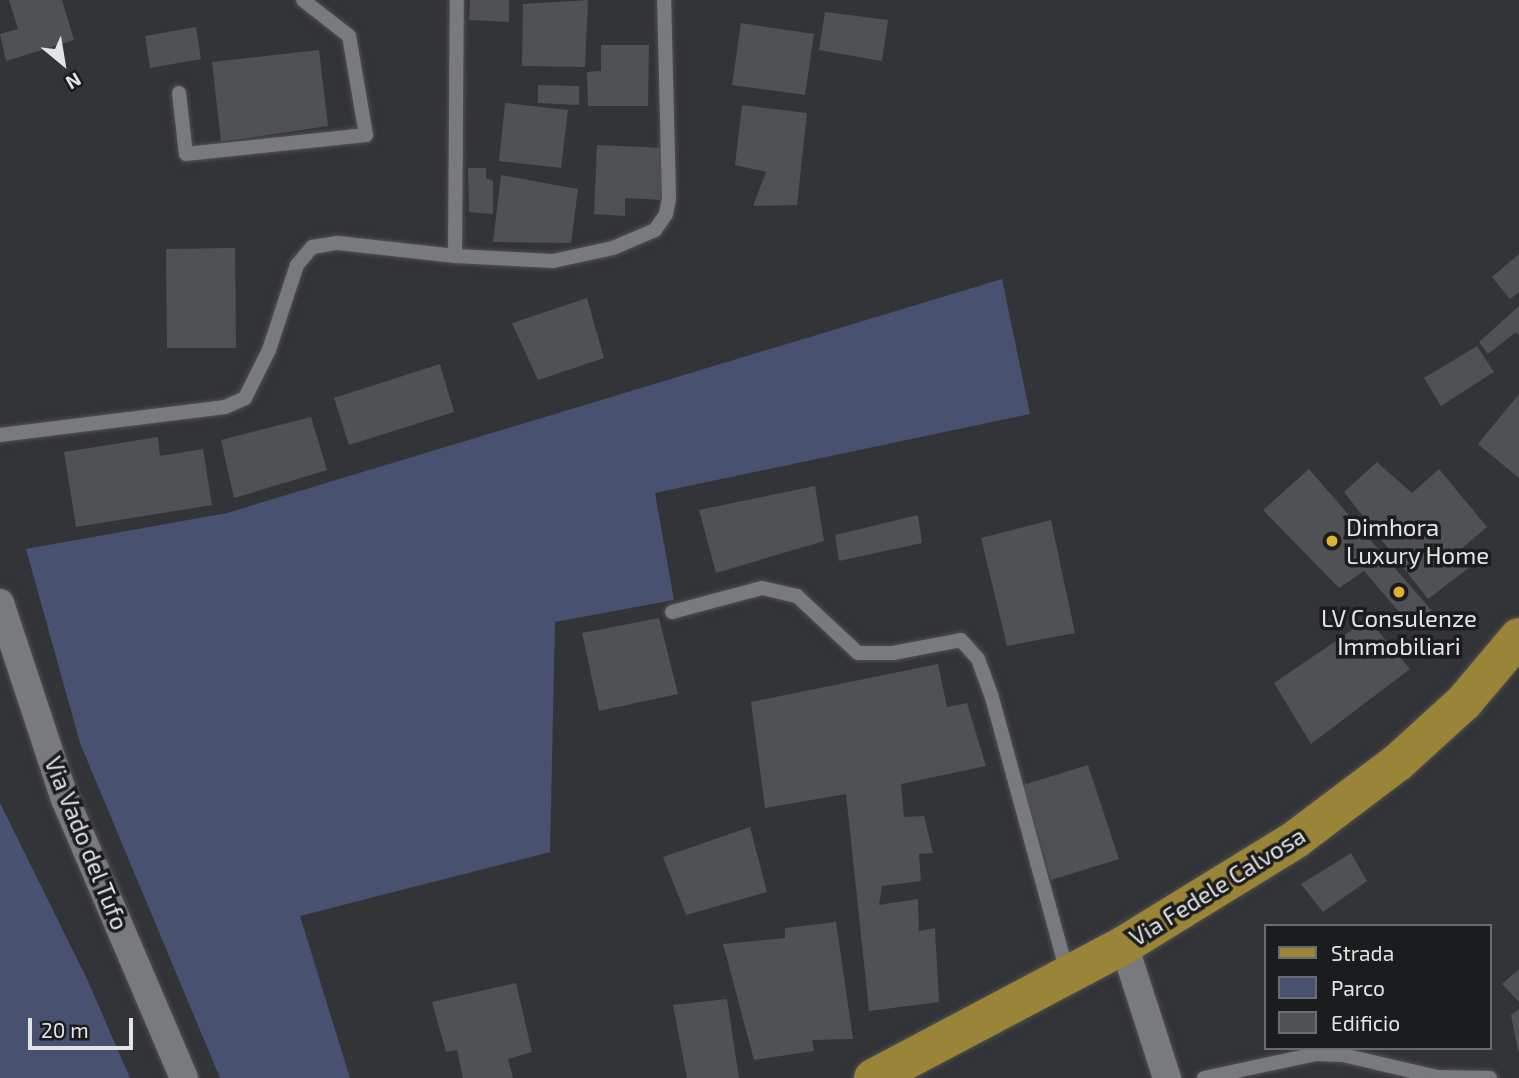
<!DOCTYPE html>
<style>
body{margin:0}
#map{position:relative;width:1519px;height:1078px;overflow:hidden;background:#333437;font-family:"Exo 2",sans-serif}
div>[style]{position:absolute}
.green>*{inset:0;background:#485170}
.building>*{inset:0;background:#505154}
.roads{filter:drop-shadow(0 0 2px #4f5051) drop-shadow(0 0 2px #4f5051)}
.lane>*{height:14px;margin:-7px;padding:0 7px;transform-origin:7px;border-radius:7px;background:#797a7d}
.street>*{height:28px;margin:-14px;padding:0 14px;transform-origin:14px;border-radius:14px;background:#797a7d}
.primary>*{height:38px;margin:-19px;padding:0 19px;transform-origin:19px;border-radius:19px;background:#998437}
.dots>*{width:19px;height:19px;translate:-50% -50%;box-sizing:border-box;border:4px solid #1b1c1d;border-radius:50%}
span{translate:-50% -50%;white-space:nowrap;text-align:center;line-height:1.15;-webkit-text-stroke:7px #1b1c1d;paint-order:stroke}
.poi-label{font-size:24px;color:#e2e3e4}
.left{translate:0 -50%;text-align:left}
.street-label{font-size:24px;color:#e2e3e4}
.legend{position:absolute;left:1264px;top:924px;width:228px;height:126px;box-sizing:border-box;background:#1b1c1d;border:2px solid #6b6c6d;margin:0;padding:9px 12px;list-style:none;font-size:21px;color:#e2e3e4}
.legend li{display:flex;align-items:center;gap:14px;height:35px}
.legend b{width:35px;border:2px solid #6b6c6d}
.north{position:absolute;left:28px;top:28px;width:70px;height:70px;-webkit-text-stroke:5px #1b1c1d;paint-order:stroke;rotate:150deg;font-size:19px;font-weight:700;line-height:28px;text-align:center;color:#e2e3e4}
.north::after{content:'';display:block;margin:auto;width:24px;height:32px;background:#e2e3e4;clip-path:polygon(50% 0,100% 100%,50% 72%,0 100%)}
.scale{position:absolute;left:28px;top:1018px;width:105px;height:32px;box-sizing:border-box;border:4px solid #e2e3e4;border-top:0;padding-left:9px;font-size:21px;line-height:24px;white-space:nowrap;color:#e2e3e4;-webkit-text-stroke:5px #1b1c1d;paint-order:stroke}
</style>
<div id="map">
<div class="green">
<i style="clip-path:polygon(1002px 279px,1030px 414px,655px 493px,674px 600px,555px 622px,550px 852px,300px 916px,350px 1078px,220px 1078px,80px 743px,26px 549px,227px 513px)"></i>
<i style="clip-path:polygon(0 803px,87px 979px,130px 1078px,0 1078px)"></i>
</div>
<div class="building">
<i style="clip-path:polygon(9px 0,62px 0,74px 40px,6px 61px,0 34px,18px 29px)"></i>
<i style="clip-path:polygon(470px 0,509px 0,509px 22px,469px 20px)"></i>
<i style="clip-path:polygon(588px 0,585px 67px,522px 66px,523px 4px)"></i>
<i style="clip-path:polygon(825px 12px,888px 20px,882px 61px,819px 50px)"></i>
<i style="clip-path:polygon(741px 23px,814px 34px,805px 95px,732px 85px)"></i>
<i style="clip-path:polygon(196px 27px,201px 59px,150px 68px,145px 36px)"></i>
<i style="clip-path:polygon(601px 45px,649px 45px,648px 106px,588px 106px,587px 72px,601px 71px)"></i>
<i style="clip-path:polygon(319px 50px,328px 126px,221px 142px,212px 62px)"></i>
<i style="clip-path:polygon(538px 85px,579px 86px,579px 105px,538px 103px)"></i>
<i style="clip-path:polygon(505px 103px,568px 110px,561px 168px,499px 161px)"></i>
<i style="clip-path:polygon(742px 105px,807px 113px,797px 205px,753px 206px,766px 172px,735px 165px)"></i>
<i style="clip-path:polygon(597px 145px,664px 148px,661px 200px,625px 198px,625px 216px,594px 214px)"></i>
<i style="clip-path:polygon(468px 168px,486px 168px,486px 178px,493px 181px,493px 214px,469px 212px)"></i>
<i style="clip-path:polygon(501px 175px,578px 189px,571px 243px,493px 242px)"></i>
<i style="clip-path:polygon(235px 248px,236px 348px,167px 348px,166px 249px)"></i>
<i style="clip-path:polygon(1519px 254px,1519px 292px,1510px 299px,1492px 277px)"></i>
<i style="clip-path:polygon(587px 298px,604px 358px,538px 380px,512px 323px)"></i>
<i style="clip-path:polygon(1519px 306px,1519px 336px,1516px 332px,1488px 354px,1479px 342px)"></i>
<i style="clip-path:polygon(1477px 346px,1494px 372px,1441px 406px,1424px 378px)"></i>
<i style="clip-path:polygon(440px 364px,454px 412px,349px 445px,334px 398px)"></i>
<i style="clip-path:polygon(1519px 394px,1519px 478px,1478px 444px)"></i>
<i style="clip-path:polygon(311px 417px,327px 470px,234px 498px,221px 440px)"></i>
<i style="clip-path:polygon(158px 437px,160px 456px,203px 449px,212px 505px,76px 527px,64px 452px)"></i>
<i style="clip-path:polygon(1377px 462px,1412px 493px,1439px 469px,1487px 527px,1460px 550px,1470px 567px,1428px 599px,1344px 492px)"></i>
<i style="clip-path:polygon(1309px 469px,1432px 611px,1412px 627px,1364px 571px,1339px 588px,1263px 510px)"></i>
<i style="clip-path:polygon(815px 486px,824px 541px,716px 573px,699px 510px)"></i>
<i style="clip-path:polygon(918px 515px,922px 543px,839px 561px,835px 535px)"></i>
<i style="clip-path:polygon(1051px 520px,1075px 633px,1007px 646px,981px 538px)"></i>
<i style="clip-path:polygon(659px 618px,678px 694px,599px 711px,582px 633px)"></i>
<i style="clip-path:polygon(1368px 619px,1410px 669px,1311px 744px,1274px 683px)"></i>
<i style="clip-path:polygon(938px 664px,947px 707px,967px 703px,986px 766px,901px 784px,904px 817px,924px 816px,933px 853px,919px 854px,921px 881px,882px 886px,879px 905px,918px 899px,919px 931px,935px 928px,939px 1002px,869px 1011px,846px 794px,765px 808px,751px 702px)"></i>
<i style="clip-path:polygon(1088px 765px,1119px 859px,1051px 880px,1023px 785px)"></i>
<i style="clip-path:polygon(750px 827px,767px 892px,686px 915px,663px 857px)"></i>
<i style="clip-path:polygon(1351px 853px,1367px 881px,1323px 912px,1301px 884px)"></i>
<i style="clip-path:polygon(836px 922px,853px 1039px,812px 1040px,814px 1051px,754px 1060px,723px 944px,785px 938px,785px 928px)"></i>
<i style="clip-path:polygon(1519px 969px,1519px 1002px,1502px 984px)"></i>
<i style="clip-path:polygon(516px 983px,532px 1052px,508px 1059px,513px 1078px,463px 1078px,457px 1050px,446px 1052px,432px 1002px)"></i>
<i style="clip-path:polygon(727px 999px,739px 1078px,687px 1078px,673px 1005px)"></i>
<i style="clip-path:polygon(1519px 1009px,1519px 1051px,1518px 1051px,1511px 1015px)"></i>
</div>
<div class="roads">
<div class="lane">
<i style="left:179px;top:93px;width:61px;rotate:83.5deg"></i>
<i style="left:186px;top:154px;width:181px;rotate:-6deg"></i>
<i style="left:366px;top:135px;width:100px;rotate:-99.7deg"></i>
<i style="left:349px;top:36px;width:58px;rotate:-142deg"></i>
<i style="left:455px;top:256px;width:98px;rotate:2.9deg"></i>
<i style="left:553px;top:261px;width:61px;rotate:-12.2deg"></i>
<i style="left:613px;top:248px;width:46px;rotate:-23.2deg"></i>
<i style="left:655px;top:230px;width:19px;rotate:-55deg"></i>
<i style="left:666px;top:214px;width:15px;rotate:-79deg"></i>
<i style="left:669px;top:199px;width:199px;rotate:-91.4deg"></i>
<i style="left:0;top:435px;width:227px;rotate:-7.1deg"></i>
<i style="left:225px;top:407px;width:22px;rotate:-24deg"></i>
<i style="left:245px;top:398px;width:54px;rotate:-63.4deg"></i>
<i style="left:269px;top:350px;width:89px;rotate:-71.8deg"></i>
<i style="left:297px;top:265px;width:23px;rotate:-50deg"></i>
<i style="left:312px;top:247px;width:26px;rotate:-9deg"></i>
<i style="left:338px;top:243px;width:118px;rotate:6.3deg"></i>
<i style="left:455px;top:256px;width:256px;rotate:-89.6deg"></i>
<i style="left:672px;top:612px;width:93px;rotate:-14.9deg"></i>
<i style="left:762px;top:588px;width:36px;rotate:13deg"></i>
<i style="left:797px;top:596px;width:83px;rotate:43.1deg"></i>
<i style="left:858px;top:653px;width:35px"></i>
<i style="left:893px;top:653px;width:69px;rotate:-10.8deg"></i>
<i style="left:961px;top:640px;width:25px;rotate:48deg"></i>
<i style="left:978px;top:659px;width:37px;rotate:70deg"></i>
<i style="left:991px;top:694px;width:288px;rotate:74.7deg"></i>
<i style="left:1204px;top:1078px;width:115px;rotate:-12.1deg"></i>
<i style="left:1316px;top:1054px;width:27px;rotate:2deg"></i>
<i style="left:1343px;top:1055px;width:97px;rotate:13.2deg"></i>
<i style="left:1437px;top:1077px;width:53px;rotate:1.1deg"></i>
</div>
<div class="street">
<i style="left:0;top:603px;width:206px;rotate:71.7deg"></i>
<i style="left:65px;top:799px;width:303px;rotate:66.9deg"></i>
<i style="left:1124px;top:945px;width:140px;rotate:72.1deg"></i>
</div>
<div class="primary">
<i style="left:873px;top:1078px;width:284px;rotate:-27.9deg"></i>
<i style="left:1124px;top:945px;width:202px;rotate:-31.6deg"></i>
<i style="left:1296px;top:839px;width:126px;rotate:-37deg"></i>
<i style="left:1397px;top:763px;width:91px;rotate:-42.3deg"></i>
<i style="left:1464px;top:702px;width:85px;rotate:-49.8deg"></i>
</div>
</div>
<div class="dots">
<i style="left:1332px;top:541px;background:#dcb233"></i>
<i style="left:1399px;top:592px;background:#dcb233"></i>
</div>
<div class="poi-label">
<span class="left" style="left:1346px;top:541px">Dimhora<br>Luxury Home</span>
<span style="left:1399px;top:632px">LV Consulenze<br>Immobiliari</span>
</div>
<div class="street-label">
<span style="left:87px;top:843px;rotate:68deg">Via Vado del Tufo</span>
<span style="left:1217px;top:886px;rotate:-32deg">Via Fedele Calvosa</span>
</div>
<ul class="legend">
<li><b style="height:9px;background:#998437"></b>Strada</li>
<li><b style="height:19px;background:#485170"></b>Parco</li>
<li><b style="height:19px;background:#505154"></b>Edificio</li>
</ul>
<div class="north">N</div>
<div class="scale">20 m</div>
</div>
